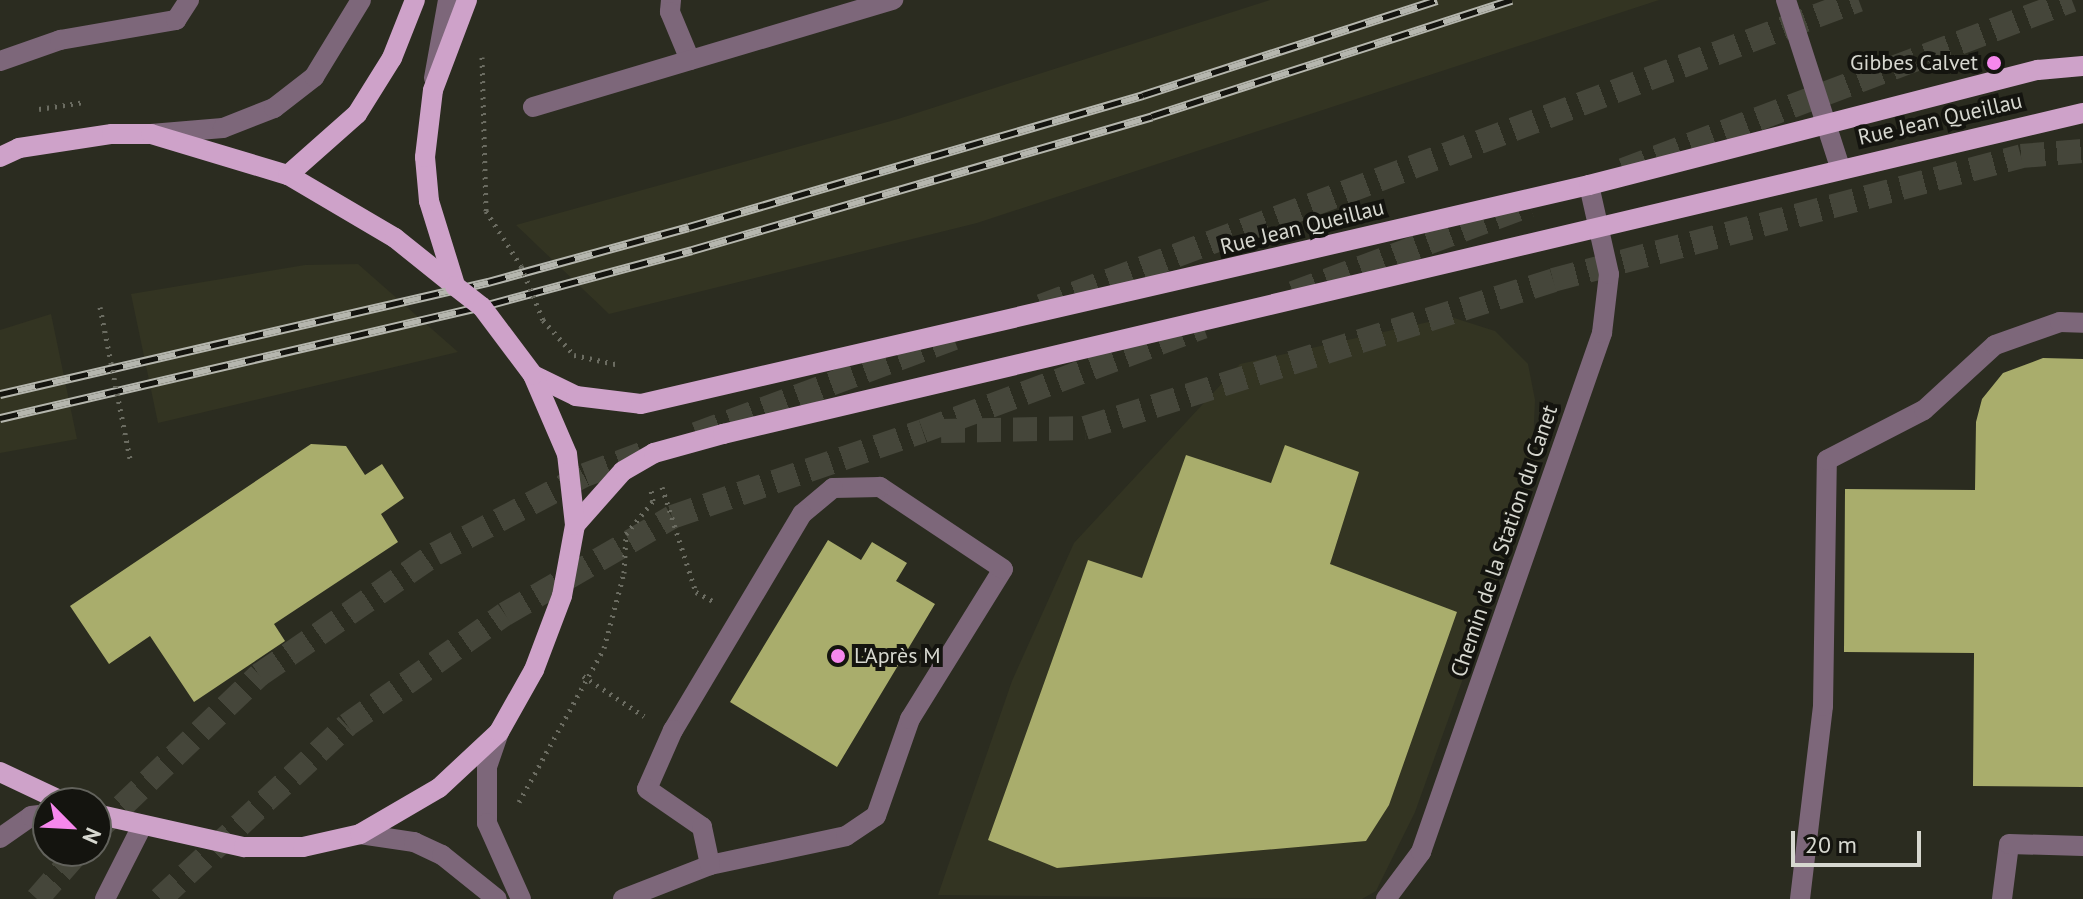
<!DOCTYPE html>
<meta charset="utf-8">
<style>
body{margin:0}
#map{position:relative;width:2083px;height:899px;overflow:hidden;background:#2b2c20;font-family:"PT Sans",sans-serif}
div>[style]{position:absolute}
.built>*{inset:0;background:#333422}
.building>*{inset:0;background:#a9ad6c}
.highway-tunnel>*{height:24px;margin-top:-12px;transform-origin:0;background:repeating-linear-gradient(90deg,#45463a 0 24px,transparent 0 36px)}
.path>*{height:5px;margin-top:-2.5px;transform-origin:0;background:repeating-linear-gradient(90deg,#6b6c61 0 2px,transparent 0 8px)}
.minor>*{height:20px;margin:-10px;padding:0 10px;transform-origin:10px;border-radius:10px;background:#7d677a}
.major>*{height:20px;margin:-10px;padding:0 10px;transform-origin:10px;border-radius:10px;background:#cea2c9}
.rail>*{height:9px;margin-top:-4.5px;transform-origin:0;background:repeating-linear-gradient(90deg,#14140f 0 18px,#b5b6ae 0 36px);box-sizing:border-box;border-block:2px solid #b5b6ae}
.path-bridge>*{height:5px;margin-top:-2.5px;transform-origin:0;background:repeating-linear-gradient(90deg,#6b6c61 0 2px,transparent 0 8px)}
.major-bridge>*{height:20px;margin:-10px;padding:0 10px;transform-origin:10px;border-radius:10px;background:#cea2c9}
.dots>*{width:22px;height:22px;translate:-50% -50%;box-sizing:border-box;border:4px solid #14140f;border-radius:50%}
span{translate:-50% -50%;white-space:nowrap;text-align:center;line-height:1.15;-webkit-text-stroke:8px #14140f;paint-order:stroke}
.poi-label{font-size:22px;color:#d7d8d0}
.right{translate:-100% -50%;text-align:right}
.left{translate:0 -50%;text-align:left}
.street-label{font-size:22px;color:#d7d8d0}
.north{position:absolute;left:32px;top:787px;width:80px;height:80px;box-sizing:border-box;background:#14140f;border:2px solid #62625c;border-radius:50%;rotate:114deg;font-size:22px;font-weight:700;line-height:32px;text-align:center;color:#d7d8d0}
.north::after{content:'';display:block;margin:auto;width:28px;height:36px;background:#f688ed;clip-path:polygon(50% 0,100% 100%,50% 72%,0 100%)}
.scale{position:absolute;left:1791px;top:831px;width:130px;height:36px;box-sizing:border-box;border:4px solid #d7d8d0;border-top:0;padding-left:10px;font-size:24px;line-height:28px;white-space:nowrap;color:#d7d8d0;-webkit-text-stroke:6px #14140f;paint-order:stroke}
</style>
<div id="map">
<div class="built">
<i style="clip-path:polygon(1270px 0,1659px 0,977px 223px,609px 314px,516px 225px,898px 119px)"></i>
<i style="clip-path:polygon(358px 264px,458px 352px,158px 423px,131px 294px,305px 265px)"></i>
<i style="clip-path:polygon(51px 314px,77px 439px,0 453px,0 330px)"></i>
<i style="clip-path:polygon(1451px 317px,1495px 331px,1528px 364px,1535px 400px,1531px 489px,1415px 812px,1376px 891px,1362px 899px,938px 895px,1012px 681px,1074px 543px,1240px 364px)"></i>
</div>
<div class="building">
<i style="clip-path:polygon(2043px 358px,2083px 359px,2083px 787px,1973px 786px,1974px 653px,1844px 652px,1845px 489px,1975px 490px,1976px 422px,1982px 399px,2003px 373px)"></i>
<i style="clip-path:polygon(311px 444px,346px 446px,365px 475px,382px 464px,404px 498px,381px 514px,398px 542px,274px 624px,285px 641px,194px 702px,150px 636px,109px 664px,70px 606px)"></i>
<i style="clip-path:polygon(1285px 445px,1359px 472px,1330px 564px,1457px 612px,1389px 805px,1366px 841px,1057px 868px,988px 840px,1088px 560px,1142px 578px,1186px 455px,1271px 483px)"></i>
<i style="clip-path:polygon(828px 540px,861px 560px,872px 542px,907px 563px,896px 581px,935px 604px,837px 767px,730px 702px)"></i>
</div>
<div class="highway-tunnel">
<i style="left:1623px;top:170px;width:480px;rotate:-20.7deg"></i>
<i style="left:1293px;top:293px;width:252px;rotate:-20.4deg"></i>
<i style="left:1041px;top:306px;width:873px;rotate:-20.51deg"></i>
<i style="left:941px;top:431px;width:144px;rotate:-1.2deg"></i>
<i style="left:1085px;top:428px;width:491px;rotate:-17.5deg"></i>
<i style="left:1553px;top:280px;width:484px;rotate:-14.8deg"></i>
<i style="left:2021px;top:156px;width:62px;rotate:-4.6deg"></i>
<i style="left:696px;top:434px;width:275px;rotate:-20.4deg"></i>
<i style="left:96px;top:831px;width:226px;rotate:-43.7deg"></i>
<i style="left:259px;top:675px;width:214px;rotate:-34.5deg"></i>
<i style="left:435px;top:554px;width:170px;rotate:-27.8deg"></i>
<i style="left:585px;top:475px;width:66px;rotate:-20.4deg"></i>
<i style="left:37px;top:899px;width:64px;rotate:-48.8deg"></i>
<i style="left:160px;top:899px;width:255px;rotate:-42.9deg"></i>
<i style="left:347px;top:725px;width:193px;rotate:-35.1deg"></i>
<i style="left:505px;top:614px;width:193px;rotate:-30.1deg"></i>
<i style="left:672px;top:517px;width:265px;rotate:-18.9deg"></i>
<i style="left:923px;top:431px;width:299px;rotate:-20.4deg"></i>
</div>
<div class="path">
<i style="left:482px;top:57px;width:154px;rotate:88.5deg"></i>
<i style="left:486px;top:211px;width:65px;rotate:57.5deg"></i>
<i style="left:39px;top:109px;width:47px;rotate:-8.7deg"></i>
<i style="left:543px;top:320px;width:47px;rotate:48.5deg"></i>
<i style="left:574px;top:355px;width:47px;rotate:12.3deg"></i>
<i style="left:662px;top:487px;width:110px;rotate:72.1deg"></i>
<i style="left:696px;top:592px;width:21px;rotate:28deg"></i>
<i style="left:583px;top:676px;width:73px;rotate:33.3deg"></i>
<i style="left:519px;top:802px;width:176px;rotate:-61.1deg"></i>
<i style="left:604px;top:648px;width:78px;rotate:-75.1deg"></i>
<i style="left:624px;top:573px;width:39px;rotate:-87deg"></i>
<i style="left:626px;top:534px;width:43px;rotate:-50.7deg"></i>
<i style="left:653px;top:501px;width:11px;rotate:-100deg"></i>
</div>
<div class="minor">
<i style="left:671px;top:0;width:12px;rotate:95deg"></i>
<i style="left:670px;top:12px;width:52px;rotate:67.4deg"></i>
<i style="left:1786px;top:0;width:176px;rotate:72.1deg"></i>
<i style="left:0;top:61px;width:64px;rotate:-19.3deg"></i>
<i style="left:60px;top:40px;width:118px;rotate:-9.8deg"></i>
<i style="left:176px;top:20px;width:24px;rotate:-57deg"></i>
<i style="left:434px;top:78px;width:79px;rotate:-79.8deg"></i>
<i style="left:533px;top:107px;width:376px;rotate:-16.6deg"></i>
<i style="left:151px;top:134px;width:72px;rotate:-4.8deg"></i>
<i style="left:223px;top:128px;width:55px;rotate:-21.4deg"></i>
<i style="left:274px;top:108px;width:51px;rotate:-37.8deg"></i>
<i style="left:314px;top:77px;width:90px;rotate:-58.6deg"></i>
<i style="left:499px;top:732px;width:37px;rotate:109deg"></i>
<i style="left:487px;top:767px;width:56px;rotate:90deg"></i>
<i style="left:487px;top:823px;width:83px;rotate:65.9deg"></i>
<i style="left:360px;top:834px;width:55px;rotate:8.4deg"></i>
<i style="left:414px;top:842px;width:31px;rotate:25deg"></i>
<i style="left:442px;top:855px;width:70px;rotate:38.7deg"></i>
<i style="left:0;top:838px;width:38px;rotate:-35deg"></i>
<i style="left:31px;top:816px;width:17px;rotate:-7deg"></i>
<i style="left:105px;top:899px;width:82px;rotate:-63.1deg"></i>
<i style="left:623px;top:899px;width:93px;rotate:-21.3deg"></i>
<i style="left:710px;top:865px;width:139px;rotate:-12deg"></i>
<i style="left:846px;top:836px;width:36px;rotate:-34deg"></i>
<i style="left:876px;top:816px;width:103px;rotate:-70.7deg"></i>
<i style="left:910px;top:719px;width:176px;rotate:-58.2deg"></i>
<i style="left:1003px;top:569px;width:148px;rotate:-146.3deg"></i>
<i style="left:880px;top:487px;width:47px;rotate:178.8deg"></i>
<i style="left:833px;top:488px;width:40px;rotate:140deg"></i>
<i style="left:802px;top:514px;width:252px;rotate:120.8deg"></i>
<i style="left:673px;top:730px;width:64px;rotate:113.8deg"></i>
<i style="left:647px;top:789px;width:67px;rotate:34.6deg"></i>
<i style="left:702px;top:827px;width:39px;rotate:78deg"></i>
<i style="left:1386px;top:899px;width:59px;rotate:-53.3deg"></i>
<i style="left:1421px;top:852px;width:550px;rotate:-70.77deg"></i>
<i style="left:1602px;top:333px;width:59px;rotate:-83.2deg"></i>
<i style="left:1609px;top:274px;width:91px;rotate:-102.7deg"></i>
<i style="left:1800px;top:899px;width:194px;rotate:-83.2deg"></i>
<i style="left:1823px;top:706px;width:246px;rotate:-89.1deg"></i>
<i style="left:1827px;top:460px;width:109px;rotate:-27.3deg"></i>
<i style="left:1924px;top:410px;width:96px;rotate:-42.5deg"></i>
<i style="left:1995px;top:345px;width:69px;rotate:-19.5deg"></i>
<i style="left:2060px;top:322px;width:23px;rotate:2deg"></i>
<i style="left:2002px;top:899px;width:55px;rotate:-82.7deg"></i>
<i style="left:2009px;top:844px;width:74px;rotate:1.5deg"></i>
</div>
<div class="major">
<i style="left:0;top:157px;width:21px;rotate:-25deg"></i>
<i style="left:19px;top:148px;width:94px;rotate:-8.6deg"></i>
<i style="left:112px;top:134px;width:39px"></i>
<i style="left:151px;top:134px;width:143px;rotate:16.7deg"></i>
<i style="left:288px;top:175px;width:124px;rotate:30.5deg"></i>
<i style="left:395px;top:238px;width:77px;rotate:38.7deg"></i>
<i style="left:288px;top:175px;width:92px;rotate:-41.5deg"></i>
<i style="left:357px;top:114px;width:66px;rotate:-58deg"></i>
<i style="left:392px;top:58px;width:62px;rotate:-68.4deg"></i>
<i style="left:455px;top:285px;width:88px;rotate:-107.2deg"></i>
<i style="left:429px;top:201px;width:44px;rotate:-95.2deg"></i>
<i style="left:425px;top:157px;width:67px;rotate:-83.2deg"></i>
<i style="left:433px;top:90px;width:96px;rotate:-69.3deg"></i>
<i style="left:533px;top:375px;width:48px;rotate:26deg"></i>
<i style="left:576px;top:396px;width:65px;rotate:7deg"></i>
<i style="left:641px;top:404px;width:973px;rotate:-13.01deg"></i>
<i style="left:1589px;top:185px;width:463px;rotate:-14.4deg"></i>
<i style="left:2038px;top:70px;width:45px;rotate:-5.1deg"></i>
<i style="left:575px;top:525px;width:72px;rotate:-48.4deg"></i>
<i style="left:623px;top:471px;width:36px;rotate:-30deg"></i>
<i style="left:654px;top:453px;width:72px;rotate:-15.4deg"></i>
<i style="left:723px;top:434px;width:1397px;rotate:-13.28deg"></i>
<i style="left:0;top:772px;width:73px;rotate:25.2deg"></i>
<i style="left:96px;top:814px;width:152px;rotate:12.6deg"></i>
<i style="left:244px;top:847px;width:59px"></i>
<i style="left:303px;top:847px;width:58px;rotate:-12.8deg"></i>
<i style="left:360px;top:834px;width:91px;rotate:-30.2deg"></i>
<i style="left:439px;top:788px;width:82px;rotate:-43deg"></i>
<i style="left:499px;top:732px;width:71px;rotate:-60.6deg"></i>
<i style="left:534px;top:670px;width:79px;rotate:-69.3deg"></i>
<i style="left:562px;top:596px;width:72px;rotate:-79.6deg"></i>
<i style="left:575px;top:525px;width:71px;rotate:-96.4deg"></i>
<i style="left:567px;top:454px;width:86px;rotate:-113.3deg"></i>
</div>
<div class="rail">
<i style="left:0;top:394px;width:501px;rotate:-12.93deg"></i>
<i style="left:488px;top:282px;width:208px;rotate:-15.3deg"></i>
<i style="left:689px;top:227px;width:473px;rotate:-16.2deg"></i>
<i style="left:1143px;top:95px;width:309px;rotate:-17.9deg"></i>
<i style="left:0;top:418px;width:504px;rotate:-13.07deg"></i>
<i style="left:491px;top:304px;width:208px;rotate:-15deg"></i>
<i style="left:692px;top:250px;width:479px;rotate:-16.2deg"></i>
<i style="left:1152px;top:116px;width:378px;rotate:-17.9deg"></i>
</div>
<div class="path-bridge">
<i style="left:521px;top:266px;width:58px;rotate:67.8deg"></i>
<i style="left:100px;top:307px;width:159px;rotate:78.8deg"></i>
</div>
<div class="major-bridge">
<i style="left:455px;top:286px;width:34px;rotate:38deg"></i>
<i style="left:482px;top:307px;width:85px;rotate:53.1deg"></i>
</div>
<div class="dots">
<i style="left:1994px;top:63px;background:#f688ed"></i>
<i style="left:838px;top:656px;background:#f688ed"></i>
</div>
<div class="poi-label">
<span class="right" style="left:1978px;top:63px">Gibbes Calvet</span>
<span class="left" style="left:854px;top:656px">L'Après M</span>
</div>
<div class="street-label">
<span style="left:1940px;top:119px;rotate:-13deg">Rue Jean Queillau</span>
<span style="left:1302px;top:227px;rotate:-14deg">Rue Jean Queillau</span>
<span style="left:1504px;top:541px;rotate:-71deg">Chemin de la Station du Canet</span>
</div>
<div class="north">N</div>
<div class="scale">20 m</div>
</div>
